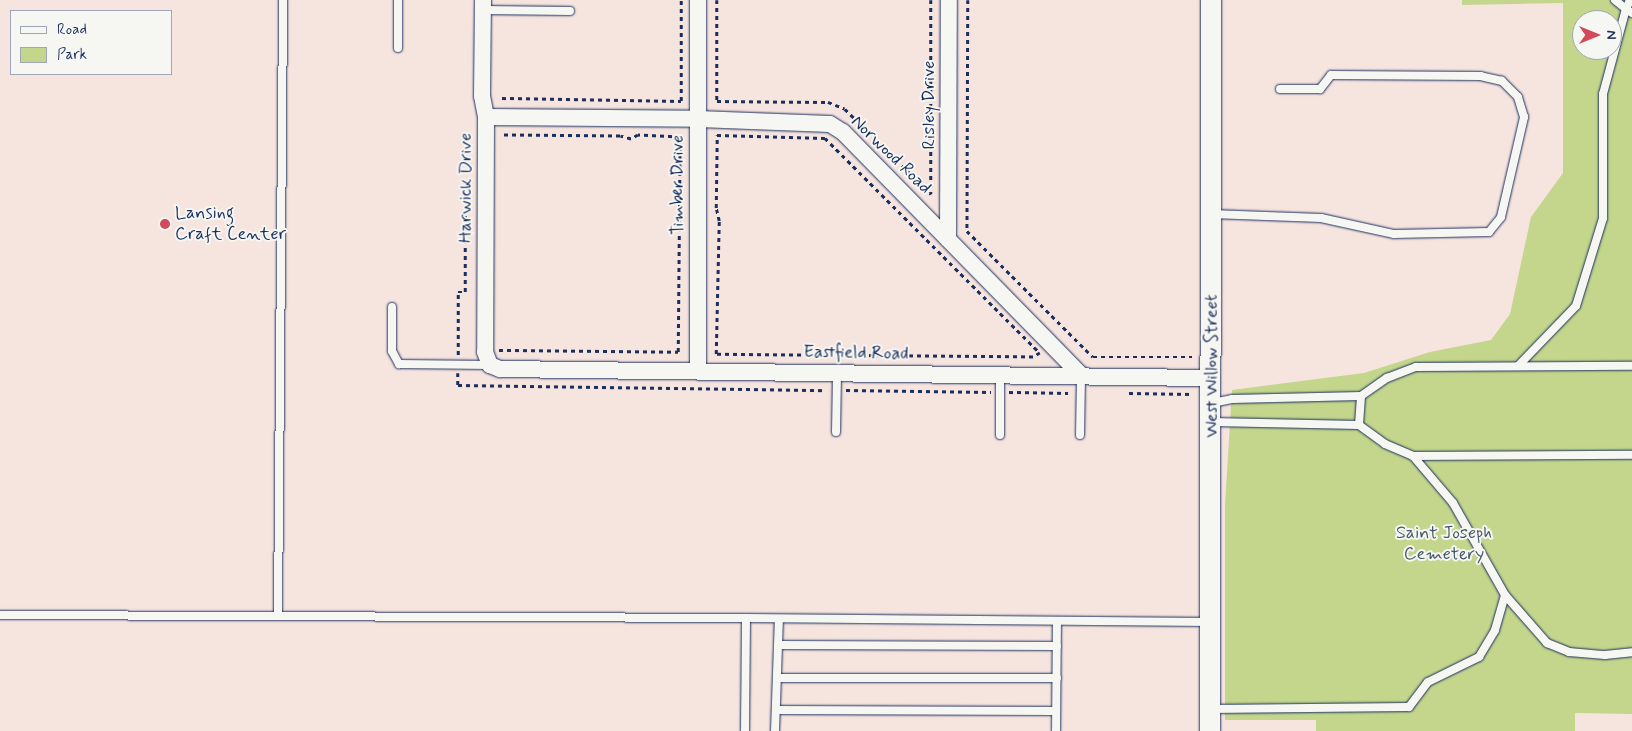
<!DOCTYPE html>
<style>
body{margin:0}
#map{position:relative;width:1632px;height:731px;overflow:hidden;background:#f6e4df;font-family:Mynerve,sans-serif}
div>[style]{position:absolute}
.green>*{inset:0;background:#c3d68c}
.path>*{height:2.5px;margin-top:-1.25px;transform-origin:0;background:repeating-linear-gradient(90deg,#1b2f5e 0 4px,transparent 0 8px)}
.roads{filter:drop-shadow(0 0 1px #1b2f5e) drop-shadow(0 0 1px #1b2f5e)}
.service>*{height:8px;margin:-4px;padding:0 4px;transform-origin:4px;border-radius:4px;background:#f6f6f2}
.minor>*{height:16px;margin:-8px;padding:0 8px;transform-origin:8px;border-radius:8px;background:#f6f6f2}
.tertiary>*{height:20px;margin:-10px;padding:0 10px;transform-origin:10px;border-radius:10px;background:#f6f6f2}
.dots>*{width:14px;height:14px;translate:-50% -50%;box-sizing:border-box;border:2px solid #f6f6f2;border-radius:50%}
span{translate:-50% -50%;white-space:nowrap;text-align:center;line-height:1.15;-webkit-text-stroke:4px #f6f6f2;paint-order:stroke}
.street-label{font-size:18px;color:#1b2f5e}
.poi-label{font-size:18px;color:#1b2f5e}
.left{translate:0 -50%;text-align:left}
.park-label{font-size:18px;color:#45596a}
.legend{position:absolute;left:10px;top:10px;width:162px;height:65px;box-sizing:border-box;background:#f6f6f2;border:1px solid #9ea6b7;margin:0;padding:6px 9px;list-style:none;font-size:15px;color:#1b2f5e}
.legend li{display:flex;align-items:center;gap:10px;height:25px}
.legend b{width:25px;border:1px solid #9ea6b7}
.north{position:absolute;left:1572px;top:10px;width:50px;height:50px;box-sizing:border-box;background:#f6f6f2;border:1px solid #9ea6b7;border-radius:50%;rotate:90deg;font-size:14px;font-weight:700;line-height:20px;text-align:center;color:#1b2f5e}
.north::after{content:'';display:block;margin:auto;width:18px;height:22px;background:#d1495b;clip-path:polygon(50% 0,100% 100%,50% 72%,0 100%)}
</style>
<div id="map">
<div class="green">
<i style="clip-path:polygon(evenodd,1462px 0,1632px 0,1632px 714px,1575px 713px,1575px 731px,1316px 731px,1316px 720px,1225px 720px,1225px 505px,1232px 390px,1364px 373px,1430px 352px,1491px 340px,1510px 314px,1531px 217px,1563px 173px,1563px 3px,1462px 5px,1462px 0,1582px 20px,1612px 20px,1612px 50px,1582px 50px,1582px 20px)"></i>
</div>
<div class="path">
<i style="left:717px;top:0;width:101px;rotate:90deg"></i>
<i style="left:717px;top:101px;width:111px;rotate:0.5deg"></i>
<i style="left:828px;top:102px;width:18px;rotate:22deg"></i>
<i style="left:845px;top:109px;width:121px;rotate:44.7deg"></i>
<i style="left:931px;top:0;width:194px;rotate:90deg"></i>
<i style="left:968px;top:0;width:231px;rotate:90.2deg"></i>
<i style="left:967px;top:231px;width:178px;rotate:45deg"></i>
<i style="left:1093px;top:357px;width:99px"></i>
<i style="left:502px;top:98px;width:179px;rotate:1deg"></i>
<i style="left:681px;top:101px;width:101px;rotate:-90deg"></i>
<i style="left:717px;top:135px;width:108px;rotate:1.6deg"></i>
<i style="left:825px;top:138px;width:304px;rotate:45deg"></i>
<i style="left:1040px;top:353px;width:8px;rotate:150deg"></i>
<i style="left:1033px;top:357px;width:317px;rotate:-179.5deg"></i>
<i style="left:716px;top:354px;width:133px;rotate:-88.7deg"></i>
<i style="left:719px;top:221px;width:13px;rotate:-103deg"></i>
<i style="left:716px;top:208px;width:73px;rotate:-89.2deg"></i>
<i style="left:499px;top:350px;width:179px;rotate:0.6deg"></i>
<i style="left:678px;top:352px;width:215px;rotate:-89.5deg"></i>
<i style="left:680px;top:137px;width:42px;rotate:-177.3deg"></i>
<i style="left:638px;top:135px;width:8px;rotate:150deg"></i>
<i style="left:631px;top:139px;width:11px;rotate:-165deg"></i>
<i style="left:620px;top:136px;width:119px;rotate:-179.5deg"></i>
<i style="left:458px;top:355px;width:63px;rotate:-90deg"></i>
<i style="left:458px;top:292px;width:7px"></i>
<i style="left:465px;top:292px;width:82px;rotate:-90deg"></i>
<i style="left:458px;top:373px;width:12px;rotate:90deg"></i>
<i style="left:458px;top:385px;width:368px;rotate:0.8deg"></i>
<i style="left:846px;top:390px;width:145px;rotate:0.8deg"></i>
<i style="left:1009px;top:392px;width:59px;rotate:1deg"></i>
<i style="left:1129px;top:393px;width:63px;rotate:0.9deg"></i>
</div>
<div class="roads">
<div class="service">
<i style="left:398px;top:0;width:48px;rotate:90deg"></i>
<i style="left:1630px;top:0;width:10px;rotate:114deg"></i>
<i style="left:1626px;top:9px;width:7px;rotate:34deg"></i>
<i style="left:483px;top:10px;width:87px;rotate:0.7deg"></i>
<i style="left:1211px;top:214px;width:110px;rotate:2.1deg"></i>
<i style="left:1321px;top:218px;width:75px;rotate:12.4deg"></i>
<i style="left:1394px;top:234px;width:95px;rotate:-1.2deg"></i>
<i style="left:1489px;top:232px;width:19px;rotate:-51deg"></i>
<i style="left:1501px;top:217px;width:103px;rotate:-77deg"></i>
<i style="left:1524px;top:117px;width:21px;rotate:-107deg"></i>
<i style="left:1518px;top:97px;width:23px;rotate:-135deg"></i>
<i style="left:1502px;top:81px;width:22px;rotate:-167deg"></i>
<i style="left:1481px;top:76px;width:150px;rotate:-179.6deg"></i>
<i style="left:1331px;top:75px;width:18px;rotate:128deg"></i>
<i style="left:1320px;top:89px;width:40px;rotate:180deg"></i>
<i style="left:392px;top:307px;width:44px;rotate:90deg"></i>
<i style="left:392px;top:351px;width:15px;rotate:62deg"></i>
<i style="left:399px;top:364px;width:91px;rotate:0.6deg"></i>
<i style="left:1518px;top:366px;width:83px;rotate:-46deg"></i>
<i style="left:1576px;top:306px;width:92px;rotate:-72.9deg"></i>
<i style="left:1603px;top:218px;width:124px;rotate:-90deg"></i>
<i style="left:1603px;top:94px;width:88px;rotate:-74.9deg"></i>
<i style="left:1626px;top:9px;width:14px;rotate:-141deg"></i>
<i style="left:1000px;top:374px;width:61px;rotate:90deg"></i>
<i style="left:1212px;top:403px;width:20px;rotate:-11deg"></i>
<i style="left:1232px;top:399px;width:129px;rotate:-1.3deg"></i>
<i style="left:1361px;top:396px;width:32px;rotate:-35deg"></i>
<i style="left:1387px;top:378px;width:31px;rotate:-21deg"></i>
<i style="left:1416px;top:367px;width:216px;rotate:-0.3deg"></i>
<i style="left:1212px;top:422px;width:147px;rotate:1.2deg"></i>
<i style="left:1359px;top:425px;width:32px;rotate:36deg"></i>
<i style="left:1385px;top:444px;width:30px;rotate:23deg"></i>
<i style="left:1413px;top:456px;width:62px;rotate:49.6deg"></i>
<i style="left:1453px;top:503px;width:106px;rotate:60.5deg"></i>
<i style="left:1505px;top:595px;width:64px;rotate:48.8deg"></i>
<i style="left:1547px;top:643px;width:24px;rotate:22deg"></i>
<i style="left:1569px;top:652px;width:36px;rotate:5deg"></i>
<i style="left:1605px;top:655px;width:27px;rotate:-6deg"></i>
<i style="left:1359px;top:425px;width:29px;rotate:-86deg"></i>
<i style="left:836px;top:432px;width:59px;rotate:-89deg"></i>
<i style="left:1080px;top:435px;width:60px;rotate:-89deg"></i>
<i style="left:1413px;top:456px;width:219px;rotate:-0.3deg"></i>
<i style="left:0;top:615px;width:746px;rotate:0.23deg"></i>
<i style="left:746px;top:618px;width:113px;rotate:90.5deg"></i>
<i style="left:278px;top:616px;width:616px;rotate:-89.53deg"></i>
<i style="left:746px;top:618px;width:463px;rotate:0.5deg"></i>
<i style="left:778px;top:645px;width:279px;rotate:0.2deg"></i>
<i style="left:777px;top:678px;width:280px"></i>
<i style="left:1211px;top:709px;width:198px;rotate:-0.6deg"></i>
<i style="left:1409px;top:707px;width:31px;rotate:-53deg"></i>
<i style="left:1428px;top:682px;width:57px;rotate:-26.1deg"></i>
<i style="left:1479px;top:657px;width:31px;rotate:-59deg"></i>
<i style="left:1495px;top:630px;width:36px;rotate:-74deg"></i>
<i style="left:776px;top:710px;width:280px;rotate:0.2deg"></i>
<i style="left:775px;top:731px;width:112px;rotate:-88deg"></i>
<i style="left:1056px;top:731px;width:110px;rotate:-89.5deg"></i>
</div>
<div class="minor">
<i style="left:483px;top:0;width:96px;rotate:90.6deg"></i>
<i style="left:482px;top:96px;width:21px;rotate:79deg"></i>
<i style="left:486px;top:117px;width:235px;rotate:90.2deg"></i>
<i style="left:485px;top:352px;width:14px;rotate:69deg"></i>
<i style="left:490px;top:365px;width:11px;rotate:22deg"></i>
<i style="left:500px;top:369px;width:711px;rotate:0.73deg"></i>
<i style="left:486px;top:117px;width:212px;rotate:0.5deg"></i>
<i style="left:698px;top:119px;width:132px;rotate:2.2deg"></i>
<i style="left:830px;top:124px;width:15px;rotate:32deg"></i>
<i style="left:843px;top:132px;width:340px;rotate:45.6deg"></i>
<i style="left:948px;top:239px;width:239px;rotate:-89.8deg"></i>
<i style="left:698px;top:371px;width:371px;rotate:-90deg"></i>
</div>
<div class="tertiary">
<i style="left:1210px;top:731px;width:731px;rotate:-89.92deg"></i>
</div>
</div>
<div class="dots">
<i style="left:165px;top:224px;background:#d1495b"></i>
</div>
<div class="street-label">
<span style="left:929px;top:105px;rotate:-90deg">Risley Drive</span>
<span style="left:891px;top:155px;rotate:44deg">Norwood Road</span>
<span style="left:678px;top:185px;rotate:-90deg">Timber Drive</span>
<span style="left:466px;top:188px;rotate:-90deg">Harwick Drive</span>
<span style="left:856px;top:353px;rotate:1deg">Eastfield Road</span>
<span style="left:1212px;top:366px;rotate:-90deg">West Willow Street</span>
</div>
<div class="poi-label">
<span class="left" style="left:175px;top:224px">Lansing<br>Craft Center</span>
</div>
<div class="park-label">
<span style="left:1444px;top:544px">Saint Joseph<br>Cemetery</span>
</div>
<ul class="legend">
<li><b style="height:6px;background:#f6f6f2"></b>Road</li>
<li><b style="height:14px;background:#c3d68c"></b>Park</li>
</ul>
<div class="north">N</div>
</div>
